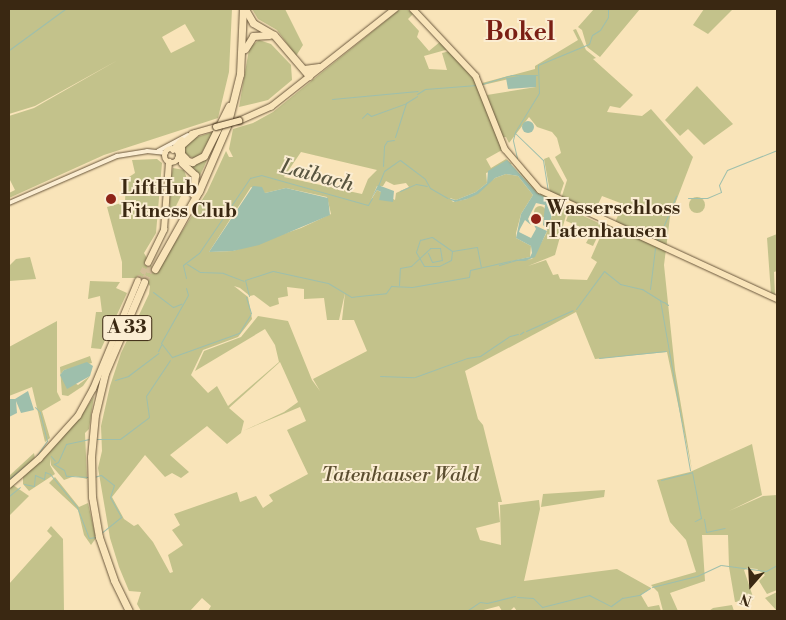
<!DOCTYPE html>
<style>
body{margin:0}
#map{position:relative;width:786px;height:620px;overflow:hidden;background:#f9e4b9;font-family:"Libre Bodoni",serif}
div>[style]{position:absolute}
.green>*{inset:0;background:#c3c28b}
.round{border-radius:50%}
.water>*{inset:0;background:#9ebfac}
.stream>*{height:1px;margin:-0.5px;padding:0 0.5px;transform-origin:0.5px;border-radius:0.5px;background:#9ebfac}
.major-tunnel>*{height:5.5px;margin-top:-2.75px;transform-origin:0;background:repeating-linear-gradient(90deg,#d3be98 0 5.5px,transparent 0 8.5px)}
.highway-tunnel>*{height:7px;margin-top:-3.5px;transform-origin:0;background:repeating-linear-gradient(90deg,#d3be98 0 7px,transparent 0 10.5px)}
.roads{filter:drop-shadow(0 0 1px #6a573c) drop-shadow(0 0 1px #6a573c)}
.minor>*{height:4px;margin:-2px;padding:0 2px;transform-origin:2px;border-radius:2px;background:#fbedd2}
.major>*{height:5.5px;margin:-2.75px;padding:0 2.75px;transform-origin:2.75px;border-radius:2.75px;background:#f9e4b9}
.major>.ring{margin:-2.75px;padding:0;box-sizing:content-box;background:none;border:5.5px solid #f9e4b9;border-radius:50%}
.highway>*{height:7px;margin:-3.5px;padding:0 3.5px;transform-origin:3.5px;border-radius:3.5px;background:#f9e4b9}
.bridges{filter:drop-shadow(0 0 1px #3a2812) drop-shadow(0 0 1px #3a2812)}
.major-bridge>*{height:5.5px;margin:-2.75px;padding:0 2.75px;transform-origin:2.75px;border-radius:2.75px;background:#f9e4b9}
.dots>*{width:14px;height:14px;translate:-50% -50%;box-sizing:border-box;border:2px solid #fbedd2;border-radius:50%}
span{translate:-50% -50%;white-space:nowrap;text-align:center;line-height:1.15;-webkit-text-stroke:4px #fbedd2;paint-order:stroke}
.shield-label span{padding:1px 4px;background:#fbedd2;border:1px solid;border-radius:4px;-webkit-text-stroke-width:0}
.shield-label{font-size:19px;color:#3a2812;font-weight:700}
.poi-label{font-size:20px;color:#3a2812;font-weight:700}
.left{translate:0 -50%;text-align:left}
.park-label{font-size:20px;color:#5c4e30;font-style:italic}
.water-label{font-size:21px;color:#585540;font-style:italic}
.district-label{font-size:25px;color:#7a1f14;font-weight:700}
.frame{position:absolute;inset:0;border:10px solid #3a2812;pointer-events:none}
.north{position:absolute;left:726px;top:560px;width:50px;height:50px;-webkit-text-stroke:4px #fbedd2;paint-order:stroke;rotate:199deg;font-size:14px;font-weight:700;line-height:20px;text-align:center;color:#3a2812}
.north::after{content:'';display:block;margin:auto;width:18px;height:22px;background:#3a2812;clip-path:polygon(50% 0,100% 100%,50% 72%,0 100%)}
</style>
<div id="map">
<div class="green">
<i style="clip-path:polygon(evenodd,9px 9px,232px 9px,229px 72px,218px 118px,104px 155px,9px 198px,9px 193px,15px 190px,9px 178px,9px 116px,34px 108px,118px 60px,35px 106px,9px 114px,9px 9px,185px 24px,195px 41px,171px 53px,162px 37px,185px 24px)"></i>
<i style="clip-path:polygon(252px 9px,285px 9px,303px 45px,296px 56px,277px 30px,258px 19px)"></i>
<i style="clip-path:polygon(evenodd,407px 9px,413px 14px,408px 19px,419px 31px,417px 37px,429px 51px,441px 41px,449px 49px,424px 56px,429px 69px,447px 70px,442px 53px,450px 51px,476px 82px,502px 150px,486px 159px,491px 168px,506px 159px,512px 164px,486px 173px,487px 183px,476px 192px,456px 200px,450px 198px,453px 202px,467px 199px,495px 178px,506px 174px,518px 176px,533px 195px,521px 214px,516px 233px,516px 238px,531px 246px,530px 257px,512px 261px,532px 259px,546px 234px,555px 206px,537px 193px,513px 165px,539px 192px,568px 208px,555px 255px,528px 266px,546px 260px,553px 275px,558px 274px,560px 279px,587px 280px,597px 262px,591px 258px,605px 226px,613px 227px,623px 204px,602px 196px,593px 215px,561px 199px,567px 180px,555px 157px,561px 153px,557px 138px,552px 132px,537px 127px,529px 117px,509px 143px,506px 137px,501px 137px,487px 95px,536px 87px,526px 75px,483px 85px,482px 83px,535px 69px,535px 66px,578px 40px,573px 30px,576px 29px,586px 50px,596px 58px,593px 59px,633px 95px,620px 108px,610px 106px,607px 112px,642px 116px,651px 109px,693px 157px,670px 217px,664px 265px,675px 370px,692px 470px,667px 352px,595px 359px,576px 312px,465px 371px,478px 419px,483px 425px,502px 502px,498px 502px,500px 522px,476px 528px,480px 540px,501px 545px,500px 505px,539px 500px,540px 509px,524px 581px,617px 569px,651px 588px,641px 595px,648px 607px,659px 605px,661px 611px,517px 611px,514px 607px,510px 611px,502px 611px,499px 606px,480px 611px,208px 611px,211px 606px,202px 598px,190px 611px,141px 611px,137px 604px,141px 592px,129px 591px,119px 567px,110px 538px,98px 468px,102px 451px,101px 426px,110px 386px,121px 353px,149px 294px,150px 286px,146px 282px,135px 281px,136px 278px,122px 278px,122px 262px,107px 207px,125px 202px,126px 179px,135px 173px,132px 160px,157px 159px,162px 163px,156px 233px,144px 253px,153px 269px,158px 269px,207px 192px,226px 151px,229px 157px,233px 157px,229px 149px,233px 129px,253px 123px,273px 112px,399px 10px,407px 9px,301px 152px,377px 170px,368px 179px,362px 194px,284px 177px,301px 152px,407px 9px,386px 181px,394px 185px,406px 183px,409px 187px,396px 193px,395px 200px,377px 190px,371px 200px,377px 186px,383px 186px,386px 181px,407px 9px,251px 187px,265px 193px,286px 188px,327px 197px,331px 214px,301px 228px,233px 251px,209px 252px,251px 187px,407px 9px,234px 286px,240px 288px,250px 296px,254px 295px,270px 307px,279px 304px,278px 298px,288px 296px,287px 287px,304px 289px,304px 299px,324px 298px,327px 320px,339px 320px,345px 293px,342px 320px,354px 320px,367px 351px,313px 379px,320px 391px,312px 380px,288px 321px,258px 316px,241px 337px,204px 351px,195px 371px,265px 329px,275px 345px,279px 362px,228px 406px,217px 386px,208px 393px,191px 375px,203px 350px,238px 337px,252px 319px,248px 297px,234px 286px,407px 9px,280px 362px,298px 402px,284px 412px,243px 431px,300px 407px,306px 421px,287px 430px,308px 474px,269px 495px,273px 501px,263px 508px,256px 496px,240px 502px,237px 492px,174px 514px,180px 525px,172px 530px,183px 545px,168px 555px,173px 572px,170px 573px,153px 542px,138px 524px,134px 526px,124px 519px,112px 497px,145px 455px,165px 477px,172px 473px,181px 478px,189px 472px,170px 455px,207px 426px,227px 444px,241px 433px,244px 421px,229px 408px,280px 362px)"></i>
<i style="clip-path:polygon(594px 9px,640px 9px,600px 57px,587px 47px,582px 30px,578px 27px)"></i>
<i style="clip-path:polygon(704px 9px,731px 9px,732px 10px,708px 34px,693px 25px)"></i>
<i style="clip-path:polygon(259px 40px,271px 44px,291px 65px,292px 80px,268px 100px,239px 107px,248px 55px,250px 47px)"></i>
<i style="clip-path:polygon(697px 86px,733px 124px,704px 145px,688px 129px,680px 136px,665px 120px)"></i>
<i style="clip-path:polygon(213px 132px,201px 154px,194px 158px,185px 155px,183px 147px,194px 138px)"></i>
<i style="clip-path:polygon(208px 157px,204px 167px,198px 179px,194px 169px,185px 163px,195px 163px)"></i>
<i style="clip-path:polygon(549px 157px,564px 183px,559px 198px,550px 192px,544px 159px)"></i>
<i style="clip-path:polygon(173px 168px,184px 170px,188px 182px,171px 216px,168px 192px)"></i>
<i class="round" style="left:689px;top:197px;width:16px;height:16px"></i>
<i class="round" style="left:534px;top:206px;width:12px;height:12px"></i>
<i style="clip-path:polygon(570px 210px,603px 225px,593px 246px,586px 243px,590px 236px,583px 228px,566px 221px)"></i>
<i style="clip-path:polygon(777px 234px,777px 271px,774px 272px,775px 296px,771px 294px,767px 238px)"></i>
<i style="clip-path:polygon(30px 257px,36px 279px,9px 281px,9px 266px,16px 259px)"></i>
<i style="clip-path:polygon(90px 281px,120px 282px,116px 288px,127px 293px,101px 349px,91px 348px,96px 312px,102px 312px,100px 296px,88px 299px)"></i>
<i style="clip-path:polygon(57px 321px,57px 392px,61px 400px,42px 411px,50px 438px,45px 442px,32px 387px,9px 396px,9px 347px)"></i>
<i style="clip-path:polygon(90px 356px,92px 363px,64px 370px,61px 374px,78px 385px,90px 376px,83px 386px,68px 396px,62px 395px,60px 367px)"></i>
<i style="clip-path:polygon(94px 396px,89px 429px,85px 433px,87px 479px,75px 476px,64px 480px,51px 465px,50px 458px,50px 465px,55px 474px,29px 491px,23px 484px,23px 477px,79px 419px)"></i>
<i style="clip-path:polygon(752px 444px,762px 495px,729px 511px,763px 496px,777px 495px,777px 590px,767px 594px,759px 581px,765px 575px,757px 569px,748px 568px,744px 570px,754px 600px,735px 602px,729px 567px,728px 535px,702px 535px,705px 581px,670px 593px,678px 611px,663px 611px,658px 592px,651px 585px,696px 572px,686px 540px,670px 522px,657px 480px,690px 472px)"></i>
<i style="clip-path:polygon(34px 453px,35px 459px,9px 483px,9px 476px)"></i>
<i style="clip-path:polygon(55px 477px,79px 507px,88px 503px,96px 538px,91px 545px,84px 535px,78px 510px,49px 483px)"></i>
<i style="clip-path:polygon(13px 485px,29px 496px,9px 516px,9px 489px)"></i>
<i style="clip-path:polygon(605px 490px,604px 497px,541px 507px,543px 494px)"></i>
<i style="clip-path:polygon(51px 526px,63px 539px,64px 611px,9px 611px,9px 584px,52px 536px,47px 531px)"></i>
<i style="clip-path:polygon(777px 592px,777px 611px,765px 598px)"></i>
<i style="clip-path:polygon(732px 605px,734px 611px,709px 611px,713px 608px)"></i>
</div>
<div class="water">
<i style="clip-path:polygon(526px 75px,536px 76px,536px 87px,508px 89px,506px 78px)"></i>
<i class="round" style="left:522px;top:121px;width:12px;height:12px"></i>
<i style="clip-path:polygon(507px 160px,537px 193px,555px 203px,548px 230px,543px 225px,545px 205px,536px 203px,528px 219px,531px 225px,525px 220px,520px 229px,519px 232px,531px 238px,536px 229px,534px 225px,547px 231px,535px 257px,525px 261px,510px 261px,530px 257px,532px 253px,531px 246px,516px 238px,521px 214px,533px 195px,518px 176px,506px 174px,495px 178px,478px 194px,467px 199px,455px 202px,447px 198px,456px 200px,476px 192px,487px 183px,488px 171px)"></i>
<i style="clip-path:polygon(378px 185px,394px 191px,393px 202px,379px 200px,381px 192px,377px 190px,371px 199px)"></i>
<i style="clip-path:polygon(253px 186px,262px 187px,265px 193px,286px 188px,328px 198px,330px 215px,259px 245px,233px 251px,209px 252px)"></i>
<i style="clip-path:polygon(87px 362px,93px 366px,90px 376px,67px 389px,60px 375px,64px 370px)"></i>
<i style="clip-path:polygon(28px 391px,34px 410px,21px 413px,16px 401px,17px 413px,9px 417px,9px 399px,15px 399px)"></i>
</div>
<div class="stream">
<i style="left:9px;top:50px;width:69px;rotate:-36.2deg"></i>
<i style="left:482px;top:84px;width:31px;rotate:-17deg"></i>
<i style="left:512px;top:75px;width:25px"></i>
<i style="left:417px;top:94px;width:9px;rotate:-32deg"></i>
<i style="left:425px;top:89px;width:52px;rotate:-4.4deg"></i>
<i style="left:332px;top:99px;width:86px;rotate:-5.3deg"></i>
<i style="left:362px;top:118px;width:7px;rotate:-45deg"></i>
<i style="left:367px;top:113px;width:5px;rotate:37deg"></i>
<i style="left:371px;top:116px;width:37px;rotate:-20deg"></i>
<i style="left:515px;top:133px;width:39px;rotate:44deg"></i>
<i style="left:543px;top:160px;width:32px;rotate:81deg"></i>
<i style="left:395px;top:137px;width:36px;rotate:-72deg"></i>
<i style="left:406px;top:103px;width:13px;rotate:-32deg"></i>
<i style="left:517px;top:158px;width:18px;rotate:-103deg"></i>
<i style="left:513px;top:140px;width:8px;rotate:-76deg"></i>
<i style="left:515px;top:132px;width:46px;rotate:-58.4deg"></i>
<i style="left:539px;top:93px;width:28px;rotate:-92deg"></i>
<i style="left:538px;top:65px;width:55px;rotate:-22.4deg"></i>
<i style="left:589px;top:44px;width:9px;rotate:-72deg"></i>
<i style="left:592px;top:35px;width:9px;rotate:-32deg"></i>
<i style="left:600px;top:30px;width:15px;rotate:-58deg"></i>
<i style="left:608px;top:17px;width:8px;rotate:-90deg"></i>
<i style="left:383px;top:166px;width:20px;rotate:-87deg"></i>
<i style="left:384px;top:146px;width:6px;rotate:-59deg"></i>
<i style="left:387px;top:141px;width:7px;rotate:-8deg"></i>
<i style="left:378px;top:186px;width:16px;rotate:-68deg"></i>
<i style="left:384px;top:171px;width:19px;rotate:-35deg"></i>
<i style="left:400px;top:160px;width:31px;rotate:37deg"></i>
<i style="left:425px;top:179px;width:10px;rotate:61deg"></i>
<i style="left:430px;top:188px;width:20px;rotate:30deg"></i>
<i style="left:400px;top:191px;width:17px;rotate:-24deg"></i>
<i style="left:416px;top:184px;width:11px;rotate:10deg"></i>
<i style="left:688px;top:198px;width:19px"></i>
<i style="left:707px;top:198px;width:15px;rotate:-23deg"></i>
<i style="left:721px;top:192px;width:7px;rotate:-106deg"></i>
<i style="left:719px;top:185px;width:17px;rotate:-62deg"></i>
<i style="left:727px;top:170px;width:54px;rotate:-21.8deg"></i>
<i style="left:657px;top:242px;width:50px;rotate:-67.6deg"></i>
<i style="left:452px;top:251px;width:9px;rotate:96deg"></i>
<i style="left:451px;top:260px;width:13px;rotate:153deg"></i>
<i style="left:439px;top:266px;width:15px;rotate:180deg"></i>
<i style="left:424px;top:266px;width:16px;rotate:-120deg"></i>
<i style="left:416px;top:252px;width:13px;rotate:-72deg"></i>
<i style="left:420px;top:240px;width:12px;rotate:-14deg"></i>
<i style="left:432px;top:237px;width:24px;rotate:35deg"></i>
<i style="left:452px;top:251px;width:25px;rotate:-9deg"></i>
<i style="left:477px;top:247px;width:20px;rotate:79deg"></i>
<i style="left:187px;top:264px;width:15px;rotate:32deg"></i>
<i style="left:200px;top:272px;width:23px;rotate:2deg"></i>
<i style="left:223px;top:273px;width:22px;rotate:21deg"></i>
<i style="left:499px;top:265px;width:19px;rotate:-16deg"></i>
<i style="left:186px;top:278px;width:13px;rotate:-103deg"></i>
<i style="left:183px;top:265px;width:20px;rotate:-37deg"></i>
<i style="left:199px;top:253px;width:91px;rotate:-55.8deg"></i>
<i style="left:250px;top:178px;width:11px;rotate:-15deg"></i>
<i style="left:261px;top:175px;width:111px;rotate:15.7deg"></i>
<i style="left:368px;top:205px;width:8px;rotate:-60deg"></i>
<i style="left:399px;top:285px;width:17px;rotate:-87deg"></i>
<i style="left:400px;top:268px;width:11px;rotate:-10deg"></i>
<i style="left:411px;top:266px;width:26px;rotate:-43deg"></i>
<i style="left:430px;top:248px;width:10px"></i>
<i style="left:440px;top:248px;width:12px;rotate:81deg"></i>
<i style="left:442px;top:260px;width:10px;rotate:169deg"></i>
<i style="left:432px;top:262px;width:10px;rotate:-114deg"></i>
<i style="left:186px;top:288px;width:7px;rotate:74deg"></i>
<i style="left:188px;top:295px;width:55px;rotate:119.4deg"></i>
<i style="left:161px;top:343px;width:18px;rotate:52deg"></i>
<i style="left:172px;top:357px;width:71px;rotate:-19.7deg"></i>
<i style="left:239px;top:333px;width:22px;rotate:-58deg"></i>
<i style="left:650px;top:289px;width:41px;rotate:-83deg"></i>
<i style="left:153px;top:292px;width:25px;rotate:37deg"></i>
<i style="left:173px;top:307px;width:9px;rotate:-21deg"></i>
<i style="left:249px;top:296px;width:16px;rotate:-104deg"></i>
<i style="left:245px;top:280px;width:29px;rotate:-18deg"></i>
<i style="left:273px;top:271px;width:56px;rotate:12.3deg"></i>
<i style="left:328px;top:283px;width:27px;rotate:31deg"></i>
<i style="left:351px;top:297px;width:8px;rotate:-7deg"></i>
<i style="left:359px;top:296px;width:27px;rotate:-6deg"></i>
<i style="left:386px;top:293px;width:9px;rotate:-54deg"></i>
<i style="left:391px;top:286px;width:21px;rotate:3deg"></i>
<i style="left:412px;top:287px;width:58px;rotate:-10deg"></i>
<i style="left:469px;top:277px;width:7px;rotate:-82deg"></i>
<i style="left:470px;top:270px;width:41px;rotate:-12.7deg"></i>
<i style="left:246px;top:297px;width:17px;rotate:73deg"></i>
<i style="left:660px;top:300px;width:173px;rotate:80deg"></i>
<i style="left:664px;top:302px;width:5px;rotate:37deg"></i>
<i style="left:576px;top:309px;width:47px;rotate:-53.6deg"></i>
<i style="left:604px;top:271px;width:21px;rotate:39deg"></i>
<i style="left:620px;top:284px;width:23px;rotate:13deg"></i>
<i style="left:642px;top:289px;width:25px;rotate:32deg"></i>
<i style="left:526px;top:331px;width:51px;rotate:-24.1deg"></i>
<i style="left:520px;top:334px;width:4px;rotate:-34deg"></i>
<i style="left:158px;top:351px;width:7px;rotate:-63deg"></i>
<i style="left:599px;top:358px;width:67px;rotate:-6deg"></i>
<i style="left:380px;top:376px;width:34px;rotate:2deg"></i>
<i style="left:415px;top:377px;width:55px;rotate:-20.1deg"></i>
<i style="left:467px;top:358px;width:13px;rotate:-9deg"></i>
<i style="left:480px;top:356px;width:36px;rotate:-34deg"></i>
<i style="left:510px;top:336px;width:8px;rotate:-14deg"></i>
<i style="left:115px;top:380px;width:14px;rotate:-17deg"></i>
<i style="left:128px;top:376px;width:38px;rotate:-37deg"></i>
<i style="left:96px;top:439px;width:24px"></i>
<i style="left:120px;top:439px;width:36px;rotate:-37deg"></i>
<i style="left:149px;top:417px;width:21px;rotate:-98deg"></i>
<i style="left:146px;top:396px;width:43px;rotate:-56.3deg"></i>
<i style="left:51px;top:456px;width:6px;rotate:51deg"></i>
<i style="left:88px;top:477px;width:22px;rotate:-177deg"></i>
<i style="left:66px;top:476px;width:6px;rotate:-108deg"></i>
<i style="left:64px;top:470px;width:12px;rotate:-149deg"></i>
<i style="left:54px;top:464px;width:4px;rotate:-27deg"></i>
<i style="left:58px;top:462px;width:20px;rotate:-66deg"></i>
<i style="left:66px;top:444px;width:25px;rotate:-12deg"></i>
<i style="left:94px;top:477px;width:7px;rotate:-16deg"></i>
<i style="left:101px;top:475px;width:16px;rotate:38deg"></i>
<i style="left:114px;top:485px;width:13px;rotate:108deg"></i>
<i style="left:110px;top:497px;width:23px;rotate:61deg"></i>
<i style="left:121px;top:517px;width:26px;rotate:141deg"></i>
<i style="left:9px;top:479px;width:33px;rotate:-39deg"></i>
<i style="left:35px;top:458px;width:21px;rotate:-55deg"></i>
<i style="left:47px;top:441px;width:30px;rotate:-104deg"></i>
<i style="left:40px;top:412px;width:7px;rotate:-135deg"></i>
<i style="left:661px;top:480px;width:32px;rotate:-14deg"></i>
<i style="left:692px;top:472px;width:47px;rotate:78.9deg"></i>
<i style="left:701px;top:518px;width:7px;rotate:153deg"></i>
<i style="left:24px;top:484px;width:10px;rotate:11deg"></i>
<i style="left:34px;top:486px;width:11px;rotate:-85deg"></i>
<i style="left:35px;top:475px;width:10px;rotate:24deg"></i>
<i style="left:44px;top:479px;width:7px;rotate:-82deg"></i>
<i style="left:45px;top:472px;width:5px;rotate:22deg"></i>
<i style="left:50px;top:474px;width:43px;rotate:50.7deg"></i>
<i style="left:77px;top:507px;width:33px;rotate:69deg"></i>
<i style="left:89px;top:538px;width:7px;rotate:-8deg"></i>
<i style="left:9px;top:496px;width:14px;rotate:-39deg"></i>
<i style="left:704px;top:519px;width:13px;rotate:81deg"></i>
<i style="left:706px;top:532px;width:19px;rotate:-12deg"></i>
<i style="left:652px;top:587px;width:46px;rotate:-13.7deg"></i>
<i style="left:697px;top:576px;width:26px;rotate:-25deg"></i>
<i style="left:721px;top:565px;width:45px;rotate:7.6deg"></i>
<i style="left:766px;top:571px;width:13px;rotate:-29deg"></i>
<i style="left:517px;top:597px;width:16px;rotate:4deg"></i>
<i style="left:533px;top:598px;width:13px;rotate:45deg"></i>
<i style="left:542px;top:607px;width:49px;rotate:-14.3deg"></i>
<i style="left:589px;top:595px;width:25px;rotate:27deg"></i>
<i style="left:611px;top:606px;width:14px;rotate:-36deg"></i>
<i style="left:622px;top:598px;width:17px;rotate:-10deg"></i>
<i style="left:639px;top:595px;width:13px;rotate:-32deg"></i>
<i style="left:456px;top:611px;width:12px;rotate:-5deg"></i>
<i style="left:468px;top:610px;width:14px;rotate:-34deg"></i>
<i style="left:480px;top:602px;width:7px;rotate:8deg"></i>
<i style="left:487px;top:603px;width:29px;rotate:-14deg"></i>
</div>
<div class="major-tunnel">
<i style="left:138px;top:281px;width:21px;rotate:-61deg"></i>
</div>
<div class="highway-tunnel">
<i style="left:144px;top:282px;width:17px;rotate:-65deg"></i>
</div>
<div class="roads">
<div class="minor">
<i style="left:158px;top:151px;width:34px;rotate:-28deg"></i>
<i style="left:9px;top:203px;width:118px;rotate:-23.5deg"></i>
<i style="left:117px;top:156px;width:30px;rotate:-9deg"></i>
<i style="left:147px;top:151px;width:19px;rotate:6deg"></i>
</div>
<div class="major">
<i style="left:413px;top:9px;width:92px;rotate:46.8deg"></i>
<i style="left:476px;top:76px;width:79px;rotate:68.3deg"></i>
<i style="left:505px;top:149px;width:54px;rotate:49.5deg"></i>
<i style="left:540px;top:190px;width:261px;rotate:24.7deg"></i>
<i style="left:239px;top:121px;width:35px;rotate:-24deg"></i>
<i style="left:271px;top:107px;width:158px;rotate:-38.3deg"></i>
<i style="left:192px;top:134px;width:25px;rotate:-16deg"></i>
<i class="ring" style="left:165px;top:149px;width:8.5px;height:8.5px"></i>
<i style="left:173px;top:150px;width:13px;rotate:-48deg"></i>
<i style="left:148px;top:263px;width:37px;rotate:-64deg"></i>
<i style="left:164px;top:230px;width:68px;rotate:-85.8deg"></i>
<i style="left:9px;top:485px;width:40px;rotate:-41deg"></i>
<i style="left:39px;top:459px;width:58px;rotate:-47.8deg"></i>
<i style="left:78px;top:416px;width:31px;rotate:-61deg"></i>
<i style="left:93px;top:389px;width:117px;rotate:-67.4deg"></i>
</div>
<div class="highway">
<i style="left:245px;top:9px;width:16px;rotate:60deg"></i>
<i style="left:253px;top:23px;width:24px;rotate:30deg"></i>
<i style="left:274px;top:35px;width:54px;rotate:49.5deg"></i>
<i style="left:245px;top:49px;width:15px;rotate:-58deg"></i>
<i style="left:253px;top:36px;width:16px;rotate:-4deg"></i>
<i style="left:304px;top:69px;width:15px;rotate:-8deg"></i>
<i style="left:178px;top:158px;width:15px;rotate:16deg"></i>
<i style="left:192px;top:162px;width:13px;rotate:-27deg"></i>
<i style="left:204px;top:156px;width:56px;rotate:-63.4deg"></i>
<i style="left:186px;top:159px;width:7px;rotate:-135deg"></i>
<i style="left:181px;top:154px;width:9px;rotate:-90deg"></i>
<i style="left:181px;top:145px;width:18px;rotate:-41deg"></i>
<i style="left:182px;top:163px;width:18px;rotate:43deg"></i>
<i style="left:195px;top:175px;width:19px;rotate:96deg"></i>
<i style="left:155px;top:269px;width:90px;rotate:-60.6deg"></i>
<i style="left:199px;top:191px;width:71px;rotate:-66.7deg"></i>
<i style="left:227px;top:126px;width:54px;rotate:-76deg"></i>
<i style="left:240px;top:74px;width:65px;rotate:-87.4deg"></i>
<i style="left:129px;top:611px;width:34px;rotate:-116deg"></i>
<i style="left:114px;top:580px;width:46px;rotate:-109.2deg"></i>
<i style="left:99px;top:537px;width:41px;rotate:-99.9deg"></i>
<i style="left:92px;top:497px;width:40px;rotate:-91.4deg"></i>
<i style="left:91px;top:457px;width:42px;rotate:-84.6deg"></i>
<i style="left:95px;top:415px;width:43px;rotate:-76.6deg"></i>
<i style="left:105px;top:373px;width:99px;rotate:-66.8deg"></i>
</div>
</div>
<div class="bridges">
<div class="major-bridge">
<i style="left:216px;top:127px;width:24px;rotate:-15deg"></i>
</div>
</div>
<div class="dots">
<i style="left:111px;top:199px;background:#8f2418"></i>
<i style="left:536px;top:219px;background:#8f2418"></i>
</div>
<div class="shield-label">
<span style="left:127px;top:328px">A 33</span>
</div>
<div class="poi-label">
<span class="left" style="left:121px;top:200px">LiftHub<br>Fitness Club</span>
<span class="left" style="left:546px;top:220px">Wasserschloss<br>Tatenhausen</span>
</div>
<div class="park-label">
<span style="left:400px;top:475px">Tatenhauser Wald</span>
</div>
<div class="water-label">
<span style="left:317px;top:176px;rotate:15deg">Laibach</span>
</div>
<div class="district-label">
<span style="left:520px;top:33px">Bokel</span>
</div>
<div class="frame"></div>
<div class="north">N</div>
</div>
